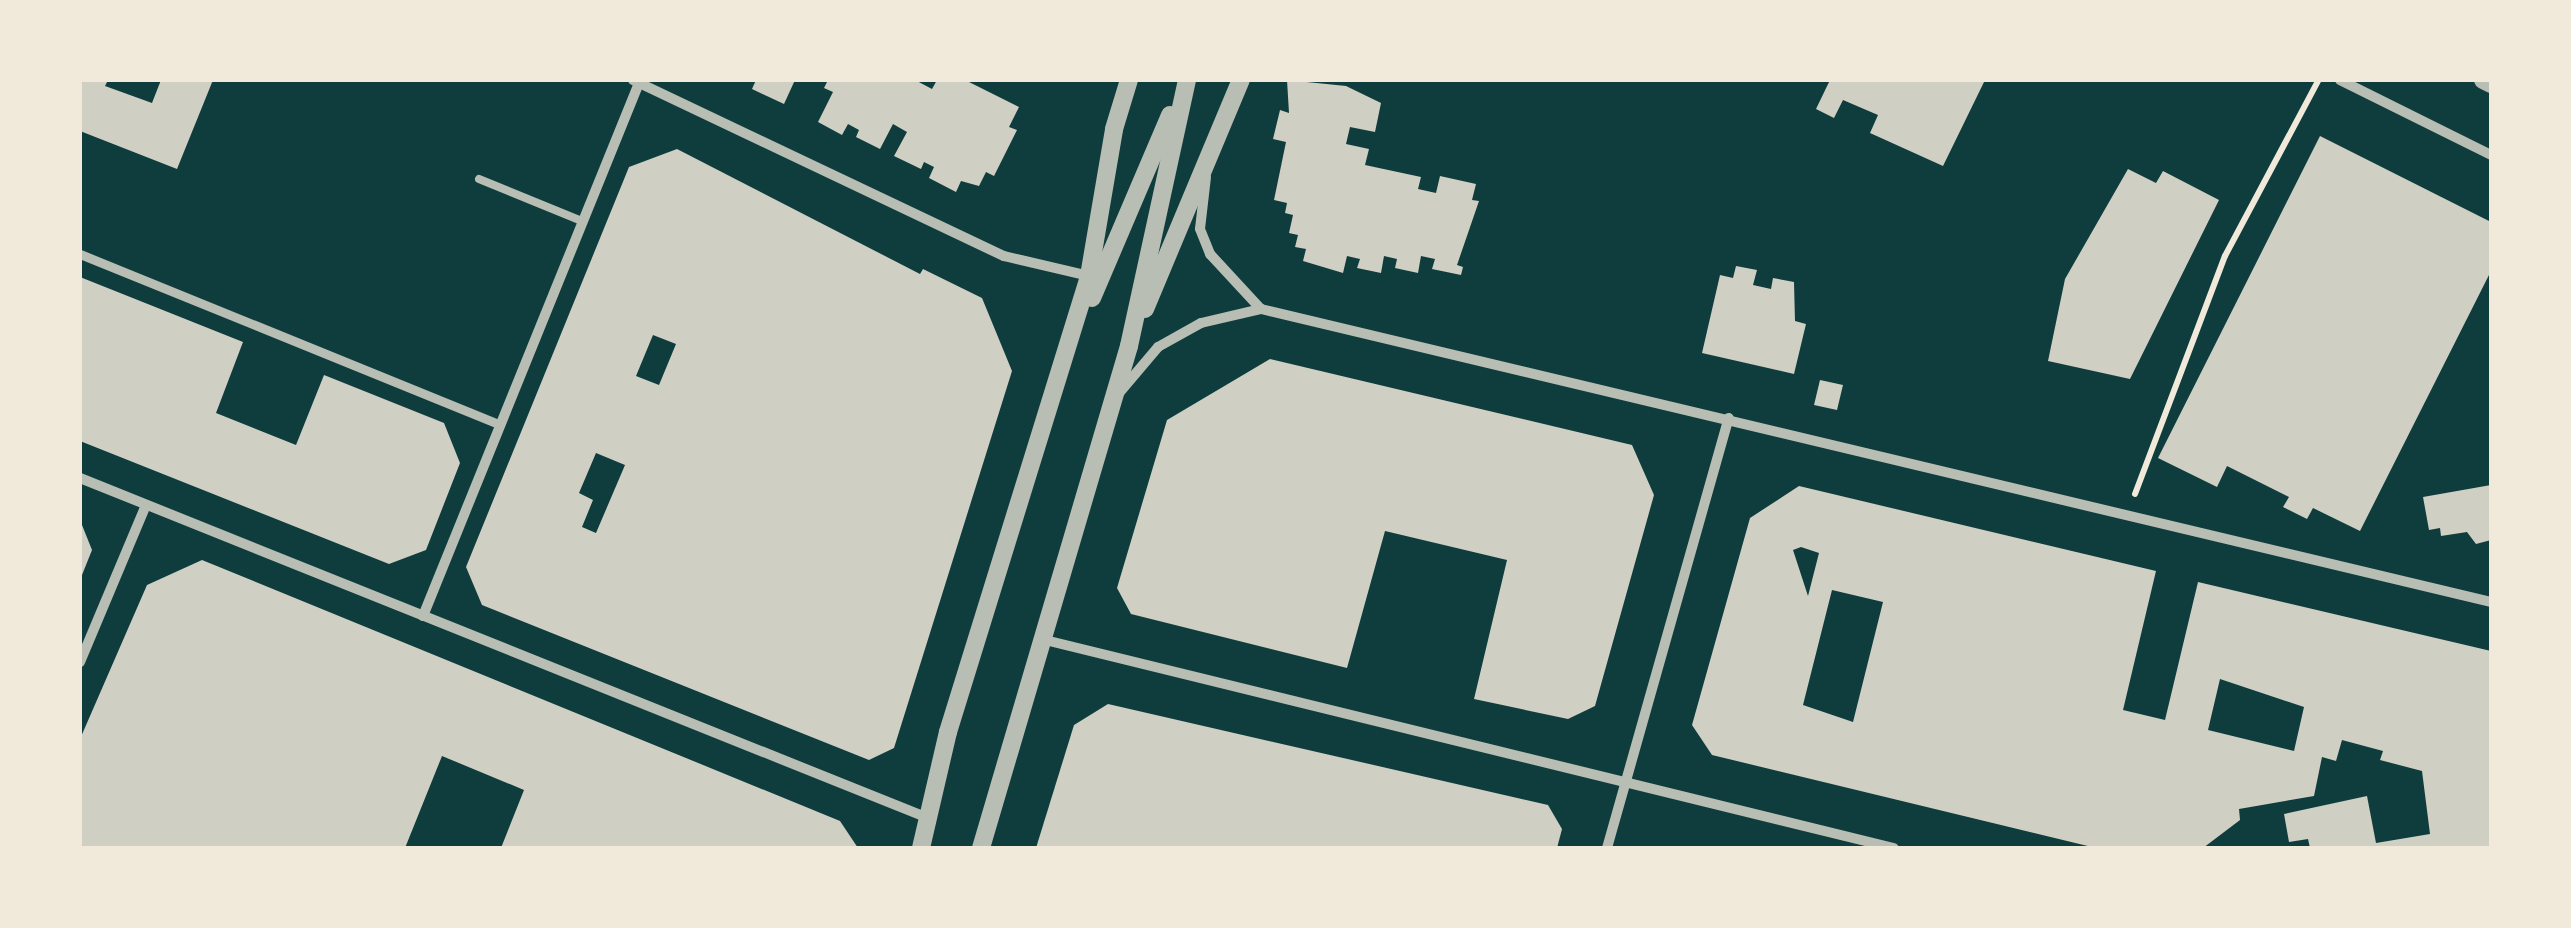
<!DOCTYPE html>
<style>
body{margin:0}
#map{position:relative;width:2571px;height:928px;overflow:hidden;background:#0f3d3e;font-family:"DM Sans",sans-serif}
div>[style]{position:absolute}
.building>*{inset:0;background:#cfcfc3}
.path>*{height:6px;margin:-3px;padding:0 3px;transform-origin:3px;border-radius:3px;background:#f1e9da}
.service>*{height:8px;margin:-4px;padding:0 4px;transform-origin:4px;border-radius:4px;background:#b8beb3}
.pedestrian>*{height:9px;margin:-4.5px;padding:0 4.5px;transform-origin:4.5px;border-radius:4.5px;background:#b8beb3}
.minor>*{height:10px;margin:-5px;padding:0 5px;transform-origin:5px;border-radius:5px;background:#b8beb3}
.tertiary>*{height:18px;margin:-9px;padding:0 9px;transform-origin:9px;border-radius:9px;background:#b8beb3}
span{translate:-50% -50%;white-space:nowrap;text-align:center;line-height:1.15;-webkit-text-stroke:8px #f1e9da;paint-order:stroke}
.frame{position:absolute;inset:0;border:82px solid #f1e9da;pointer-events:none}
</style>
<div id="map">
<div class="building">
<i style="clip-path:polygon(80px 80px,108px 80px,105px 86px,152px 103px,161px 80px,213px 80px,177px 169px,80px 131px)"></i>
<i style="clip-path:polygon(756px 80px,795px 80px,784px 104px,752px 89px)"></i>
<i style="clip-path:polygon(828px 80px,915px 80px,932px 89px,937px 80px,965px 80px,1019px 107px,1009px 127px,1017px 130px,994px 176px,986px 172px,979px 186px,961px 181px,956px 192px,929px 178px,934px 167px,924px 162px,921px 169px,894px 156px,907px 132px,893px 124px,880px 149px,856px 137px,859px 130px,848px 124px,842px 135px,818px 122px,833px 92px,824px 88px)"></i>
<i style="clip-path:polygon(1287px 80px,1346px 86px,1381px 103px,1375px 132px,1350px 127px,1346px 144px,1369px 149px,1365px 165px,1421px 177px,1418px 189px,1436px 193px,1440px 176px,1476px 184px,1472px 200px,1479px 201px,1457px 265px,1463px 267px,1461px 275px,1432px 269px,1435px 259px,1421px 256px,1418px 273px,1395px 268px,1397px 259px,1384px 256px,1381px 273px,1357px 268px,1360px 259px,1347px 256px,1343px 273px,1303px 261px,1306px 249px,1295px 247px,1298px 235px,1289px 233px,1293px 215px,1285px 213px,1287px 203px,1274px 200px,1286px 142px,1273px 139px,1280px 110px,1289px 113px)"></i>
<i style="clip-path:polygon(1830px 80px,1985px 80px,1943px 166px,1870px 133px,1878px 115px,1843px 100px,1834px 118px,1816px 109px)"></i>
<i style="clip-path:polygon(2320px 136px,2491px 222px,2491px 271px,2360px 531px,2313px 508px,2307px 519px,2283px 507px,2289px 497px,2227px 466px,2217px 487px,2158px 458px)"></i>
<i style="clip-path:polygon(evenodd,677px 149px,920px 274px,923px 269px,982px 298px,1012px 371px,894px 748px,869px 760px,482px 605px,466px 567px,629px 167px,677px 149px,653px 335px,676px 344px,659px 385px,636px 376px,653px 335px,677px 149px,596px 453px,625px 465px,596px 533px,582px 527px,593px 500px,579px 493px,596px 453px)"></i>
<i style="clip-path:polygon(2128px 169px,2156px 183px,2163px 171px,2219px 200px,2130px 379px,2048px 361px,2065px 279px)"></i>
<i style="clip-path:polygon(1736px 266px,1757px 270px,1753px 285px,1771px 289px,1773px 278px,1794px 282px,1795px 321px,1806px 324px,1794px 374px,1702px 353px,1720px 275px,1733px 278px)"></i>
<i style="clip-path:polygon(80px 277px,243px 342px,216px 413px,296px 445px,324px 375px,444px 423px,460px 463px,426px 550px,389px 564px,80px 441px)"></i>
<i style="clip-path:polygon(1270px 359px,1632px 445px,1654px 495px,1595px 706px,1568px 719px,1474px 699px,1507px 560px,1385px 531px,1347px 668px,1131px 614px,1117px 588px,1167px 420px)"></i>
<i style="clip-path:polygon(1820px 380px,1843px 385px,1837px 410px,1814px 405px)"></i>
<i style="clip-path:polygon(2491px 485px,2491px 540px,2476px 544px,2467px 532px,2441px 536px,2440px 528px,2429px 530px,2423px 497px)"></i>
<i style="clip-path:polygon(evenodd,1799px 486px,2156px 571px,2123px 710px,2165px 720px,2198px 582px,2491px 651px,2491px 848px,2310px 848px,2308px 839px,2289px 842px,2284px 814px,2367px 796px,2376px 843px,2430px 834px,2422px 771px,2380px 760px,2383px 751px,2342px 740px,2336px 761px,2322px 757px,2314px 796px,2239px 809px,2240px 820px,2203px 848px,2096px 848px,1712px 755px,1692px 725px,1750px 518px,1799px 486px,1801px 547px,1819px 553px,1808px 596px,1793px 550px,1801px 547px,1799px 486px,1832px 590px,1883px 602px,1853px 722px,1803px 705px,1832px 590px,1799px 486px,2220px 679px,2304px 707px,2294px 751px,2208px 730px,2220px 679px)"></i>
<i style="clip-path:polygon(80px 520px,92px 550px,80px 580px)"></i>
<i style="clip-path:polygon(202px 560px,840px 821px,858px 848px,501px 848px,524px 790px,442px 756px,405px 848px,80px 848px,80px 739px,147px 585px)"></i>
<i style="clip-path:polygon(1108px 704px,1548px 805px,1562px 829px,1557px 848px,1036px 848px,1074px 725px)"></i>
</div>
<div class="path">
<i style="left:2135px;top:494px;width:254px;rotate:-69.3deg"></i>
<i style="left:2225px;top:256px;width:198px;rotate:-62deg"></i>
</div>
<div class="service">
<i style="left:479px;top:179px;width:111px;rotate:22.2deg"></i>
</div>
<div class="pedestrian">
<i style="left:80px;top:254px;width:450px;rotate:22.1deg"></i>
</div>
<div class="minor">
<i style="left:633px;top:80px;width:411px;rotate:25.4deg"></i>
<i style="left:1004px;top:256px;width:87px;rotate:13.2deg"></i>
<i style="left:2340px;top:80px;width:169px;rotate:26.4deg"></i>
<i style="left:1206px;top:177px;width:52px;rotate:96.6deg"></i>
<i style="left:1200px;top:229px;width:27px;rotate:68deg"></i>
<i style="left:1210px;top:254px;width:75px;rotate:47.2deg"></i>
<i style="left:1120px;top:392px;width:59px;rotate:-49.8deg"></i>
<i style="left:1158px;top:347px;width:49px;rotate:-29.2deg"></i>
<i style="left:1201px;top:323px;width:62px;rotate:-13.1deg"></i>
<i style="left:1261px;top:309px;width:1264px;rotate:13.4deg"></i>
<i style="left:80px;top:478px;width:914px;rotate:21.85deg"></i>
<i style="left:423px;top:616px;width:575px;rotate:-67.94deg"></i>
<i style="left:1041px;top:639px;width:878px;rotate:13.77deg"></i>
<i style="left:80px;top:662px;width:170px;rotate:-67.2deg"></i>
<i style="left:1607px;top:848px;width:447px;rotate:-74.2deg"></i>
</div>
<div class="tertiary">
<i style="left:2483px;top:80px;width:9px;rotate:27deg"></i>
<i style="left:1092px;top:298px;width:199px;rotate:-66.9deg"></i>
<i style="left:1145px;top:309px;width:248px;rotate:-67.3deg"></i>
<i style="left:921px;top:848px;width:119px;rotate:-76.9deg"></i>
<i style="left:948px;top:732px;width:477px;rotate:-72.8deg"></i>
<i style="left:1089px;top:276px;width:149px;rotate:-80.3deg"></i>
<i style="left:1114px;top:129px;width:51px;rotate:-73deg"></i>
<i style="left:981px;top:848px;width:523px;rotate:-73.57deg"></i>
<i style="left:1129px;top:346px;width:272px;rotate:-77.7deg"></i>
</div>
<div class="frame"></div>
</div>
